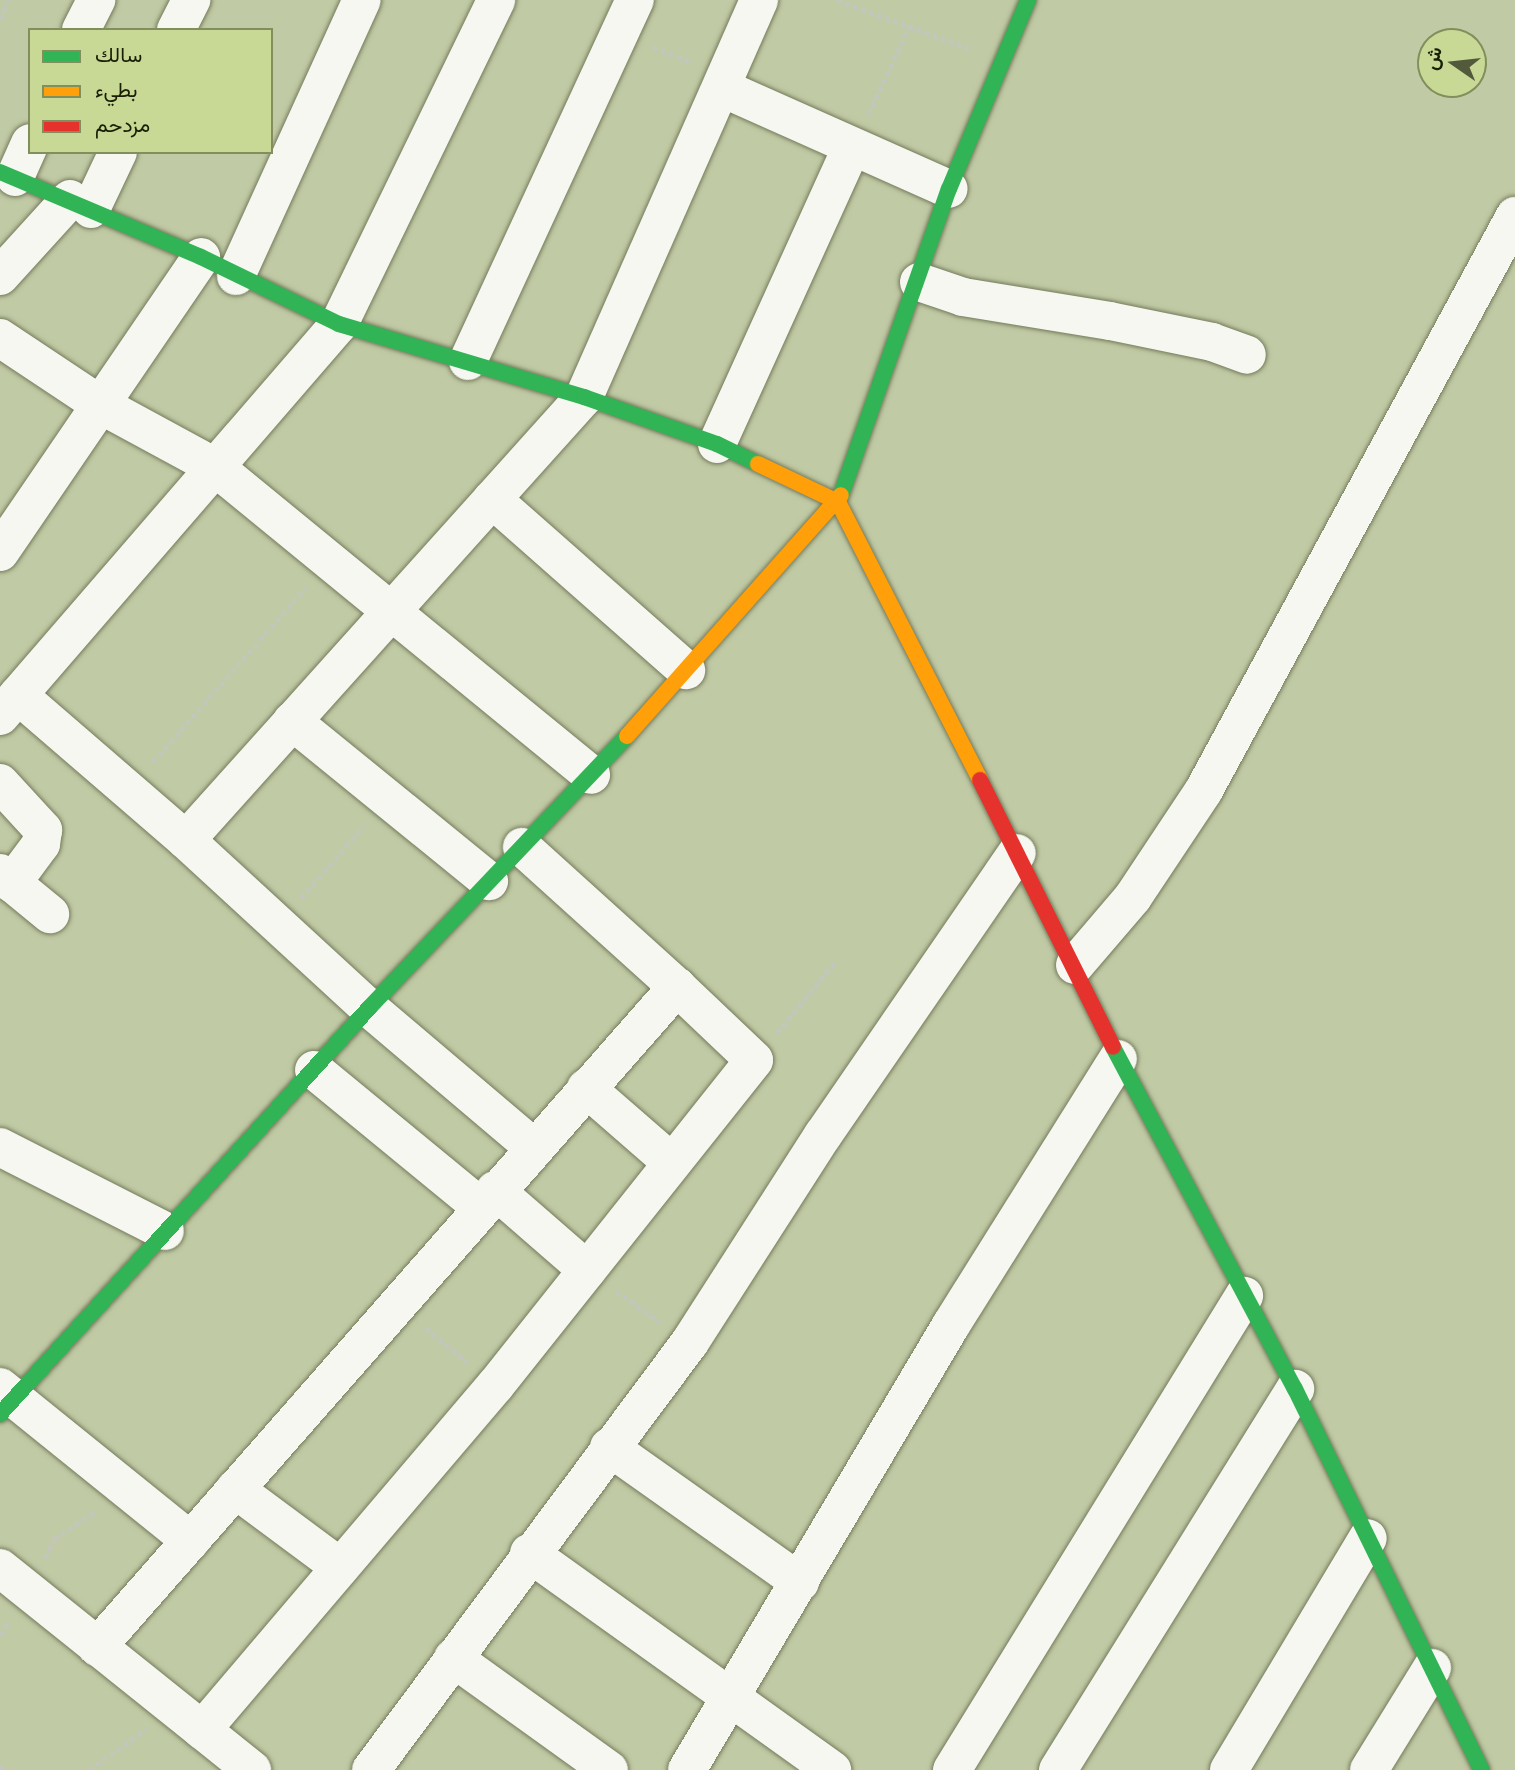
<!DOCTYPE html>
<meta charset="utf-8">
<style>
body{margin:0}
#map{position:relative;width:1515px;height:1770px;overflow:hidden;background:#c0caa4;font-family:"Nunito Sans",Vazirmatn,sans-serif}
div>[style]{position:absolute}
.path>*{height:4.5px;margin-top:-2.25px;transform-origin:0;background:repeating-linear-gradient(90deg,#c3c6ba 0 5px,transparent 0 8.5px)}
.roads{filter:drop-shadow(0 0 2px #747b5c) drop-shadow(0 0 2px #747b5c)}
.street>*{height:38px;margin:-19px;padding:0 19px;transform-origin:19px;border-radius:19px;background:#f6f7f1}
.fast>*{height:16px;margin:-8px;padding:0 8px;transform-origin:8px;border-radius:8px;background:#30b455}
.slow>*{height:16px;margin:-8px;padding:0 8px;transform-origin:8px;border-radius:8px;background:#ff9f0a}
.jam>*{height:16px;margin:-8px;padding:0 8px;transform-origin:8px;border-radius:8px;background:#e5322d}
span{translate:-50% -50%;white-space:nowrap;text-align:center;line-height:1.15;-webkit-text-stroke:7px #c8d995;paint-order:stroke}
.legend{position:absolute;left:28px;top:28px;width:245px;height:126px;box-sizing:border-box;background:#c8d995;border:2px solid #828e5b;margin:0;padding:9px 12px;list-style:none;font-size:21px;color:#191e04}
.legend li{display:flex;align-items:center;gap:14px;height:35px}
.legend b{width:35px;border:2px solid #828e5b}
.north{position:absolute;left:1417px;top:28px;width:70px;height:70px;box-sizing:border-box;background:#c8d995;border:2px solid #828e5b;border-radius:50%;rotate:284deg;font-size:19px;font-weight:700;line-height:28px;text-align:center;color:#191e04}
.north::after{content:'';display:block;margin:auto;width:24px;height:32px;background:#535a3c;clip-path:polygon(50% 0,100% 100%,50% 72%,0 100%)}
</style>
<div id="map">
<div class="path">
<i style="left:837px;top:0;width:140px;rotate:20.1deg"></i>
<i style="left:0;top:19px;width:21px;rotate:-65deg"></i>
<i style="left:653px;top:47px;width:41px;rotate:21.5deg"></i>
<i style="left:868px;top:114px;width:98px;rotate:-64.5deg"></i>
<i style="left:153px;top:762px;width:232px;rotate:-48.8deg"></i>
<i style="left:301px;top:898px;width:96px;rotate:-49.2deg"></i>
<i style="left:777px;top:1033px;width:93px;rotate:-50.7deg"></i>
<i style="left:616px;top:1291px;width:54px;rotate:35.2deg"></i>
<i style="left:426px;top:1328px;width:55px;rotate:39.8deg"></i>
<i style="left:45px;top:1558px;width:21px;rotate:-65deg"></i>
<i style="left:54px;top:1539px;width:50px;rotate:-33.7deg"></i>
<i style="left:0;top:1635px;width:18px;rotate:-56deg"></i>
<i style="left:0;top:1766px;width:7px;rotate:34deg"></i>
<i style="left:89px;top:1770px;width:70px;rotate:-35.7deg"></i>
</div>
<div class="roads">
<div class="street">
<i style="left:81px;top:30px;width:34px;rotate:-63deg"></i>
<i style="left:176px;top:30px;width:34px;rotate:-63deg"></i>
<i style="left:722px;top:88px;width:248px;rotate:24deg"></i>
<i style="left:15px;top:177px;width:37px;rotate:-66deg"></i>
<i style="left:91px;top:209px;width:63px;rotate:-64.7deg"></i>
<i style="left:0;top:276px;width:104px;rotate:-47.7deg"></i>
<i style="left:236px;top:276px;width:303px;rotate:-65.5deg"></i>
<i style="left:919px;top:282px;width:46px;rotate:18.8deg"></i>
<i style="left:963px;top:297px;width:149px;rotate:9.3deg"></i>
<i style="left:1110px;top:321px;width:104px;rotate:11.6deg"></i>
<i style="left:1212px;top:342px;width:37px;rotate:20deg"></i>
<i style="left:0;top:338px;width:121px;rotate:33.6deg"></i>
<i style="left:101px;top:405px;width:130px;rotate:28.5deg"></i>
<i style="left:215px;top:467px;width:486px;rotate:39.3deg"></i>
<i style="left:468px;top:361px;width:398px;rotate:-65.2deg"></i>
<i style="left:717px;top:444px;width:324px;rotate:-65.6deg"></i>
<i style="left:492px;top:499px;width:259px;rotate:41.4deg"></i>
<i style="left:0;top:552px;width:357px;rotate:-55.7deg"></i>
<i style="left:18px;top:695px;width:222px;rotate:40.8deg"></i>
<i style="left:186px;top:840px;width:248px;rotate:42.6deg"></i>
<i style="left:369px;top:1008px;width:215px;rotate:40.3deg"></i>
<i style="left:0;top:716px;width:518px;rotate:-49.15deg"></i>
<i style="left:339px;top:324px;width:360px;rotate:-64.1deg"></i>
<i style="left:292px;top:721px;width:254px;rotate:39.1deg"></i>
<i style="left:0;top:783px;width:64px;rotate:47.5deg"></i>
<i style="left:43px;top:830px;width:14px;rotate:98deg"></i>
<i style="left:41px;top:844px;width:49px;rotate:126.6deg"></i>
<i style="left:186px;top:840px;width:596px;rotate:-48.06deg"></i>
<i style="left:584px;top:397px;width:434px;rotate:-66.2deg"></i>
<i style="left:0;top:873px;width:65px;rotate:39.4deg"></i>
<i style="left:1075px;top:965px;width:89px;rotate:-49.5deg"></i>
<i style="left:1133px;top:897px;width:128px;rotate:-56.4deg"></i>
<i style="left:1204px;top:790px;width:653px;rotate:-61.55deg"></i>
<i style="left:314px;top:1070px;width:216px;rotate:39.4deg"></i>
<i style="left:586px;top:1088px;width:113px;rotate:41deg"></i>
<i style="left:0;top:1147px;width:185px;rotate:27deg"></i>
<i style="left:495px;top:1190px;width:122px;rotate:41deg"></i>
<i style="left:0;top:1387px;width:245px;rotate:38.9deg"></i>
<i style="left:609px;top:1447px;width:234px;rotate:35.3deg"></i>
<i style="left:235px;top:1489px;width:131px;rotate:36.6deg"></i>
<i style="left:529px;top:1553px;width:373px;rotate:35.6deg"></i>
<i style="left:0;top:1568px;width:323px;rotate:38.7deg"></i>
<i style="left:97px;top:1647px;width:879px;rotate:-48.69deg"></i>
<i style="left:677px;top:987px;width:209px;rotate:-137.9deg"></i>
<i style="left:453px;top:1658px;width:192px;rotate:35.7deg"></i>
<i style="left:202px;top:1730px;width:452px;rotate:-49.6deg"></i>
<i style="left:495px;top:1386px;width:416px;rotate:-51.5deg"></i>
<i style="left:754px;top:1060px;width:106px;rotate:-136.5deg"></i>
<i style="left:371px;top:1770px;width:534px;rotate:-53.3deg"></i>
<i style="left:690px;top:1342px;width:246px;rotate:-57.3deg"></i>
<i style="left:823px;top:1135px;width:342px;rotate:-55.5deg"></i>
<i style="left:687px;top:1770px;width:517px;rotate:-59.32deg"></i>
<i style="left:951px;top:1325px;width:314px;rotate:-57.9deg"></i>
<i style="left:952px;top:1770px;width:557px;rotate:-58.37deg"></i>
<i style="left:1058px;top:1770px;width:449px;rotate:-58.1deg"></i>
<i style="left:1229px;top:1770px;width:270px;rotate:-59.1deg"></i>
<i style="left:1369px;top:1770px;width:120px;rotate:-58.3deg"></i>
</div>
<div class="fast">
<i style="left:0;top:172px;width:218px;rotate:22.9deg"></i>
<i style="left:201px;top:257px;width:153px;rotate:25.9deg"></i>
<i style="left:339px;top:324px;width:256px;rotate:16.6deg"></i>
<i style="left:584px;top:397px;width:141px;rotate:19.5deg"></i>
<i style="left:717px;top:444px;width:46px;rotate:26deg"></i>
<i style="left:841px;top:495px;width:324px;rotate:-70.6deg"></i>
<i style="left:949px;top:189px;width:205px;rotate:-67.3deg"></i>
<i style="left:1113px;top:1047px;width:387px;rotate:62deg"></i>
<i style="left:1295px;top:1389px;width:424px;rotate:63.9deg"></i>
<i style="left:0;top:1414px;width:549px;rotate:-47.73deg"></i>
<i style="left:369px;top:1008px;width:375px;rotate:-46.5deg"></i>
</div>
<div class="slow">
<i style="left:758px;top:464px;width:89px;rotate:25.4deg"></i>
<i style="left:838px;top:502px;width:312px;rotate:62.9deg"></i>
<i style="left:627px;top:736px;width:322px;rotate:-48.4deg"></i>
</div>
<div class="jam">
<i style="left:980px;top:780px;width:298px;rotate:63.5deg"></i>
</div>
</div>
<ul class="legend">
<li><b style="height:9px;background:#30b455"></b>سالك</li>
<li><b style="height:9px;background:#ff9f0a"></b>بطيء</li>
<li><b style="height:9px;background:#e5322d"></b>مزدحم</li>
</ul>
<div class="north">ش</div>
</div>
